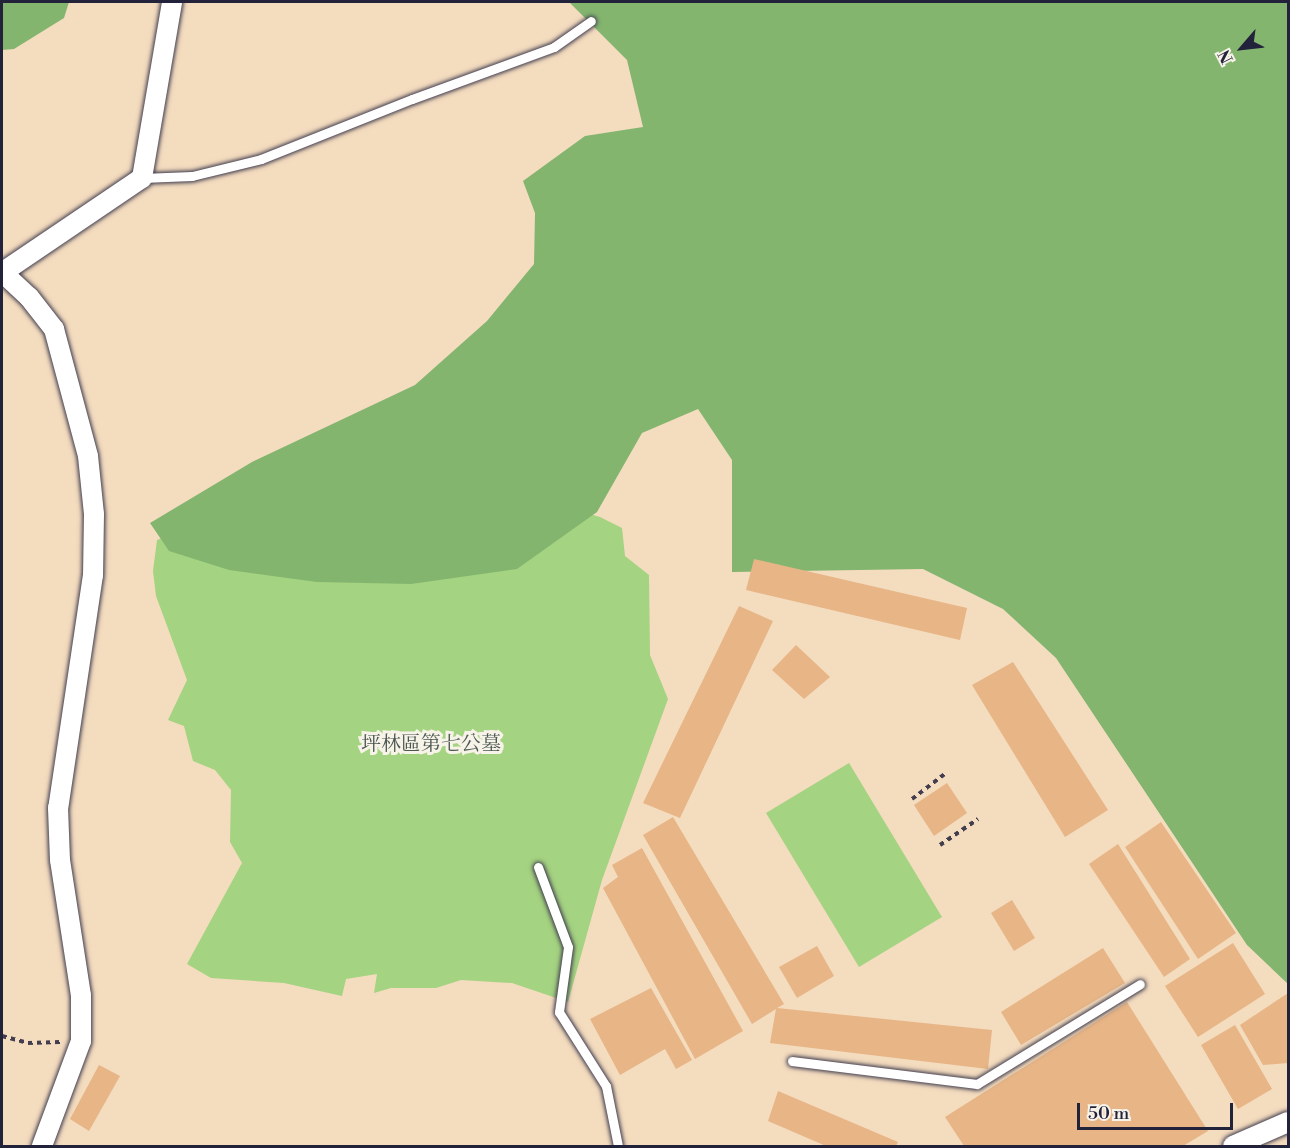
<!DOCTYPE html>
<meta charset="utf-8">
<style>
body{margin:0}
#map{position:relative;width:1290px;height:1148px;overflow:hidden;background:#f4dcbf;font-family:"Libre Bodoni","Noto Serif TC",serif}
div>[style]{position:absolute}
.green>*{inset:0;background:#a4d381}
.forest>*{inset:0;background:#83b56f}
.building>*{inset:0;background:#e7b586}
.path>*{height:4px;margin-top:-2px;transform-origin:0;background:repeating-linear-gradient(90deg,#423e4f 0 4.5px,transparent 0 9px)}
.roads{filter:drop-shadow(0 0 2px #423e4f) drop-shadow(0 0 2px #423e4f)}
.lane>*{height:9px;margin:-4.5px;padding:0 4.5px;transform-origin:4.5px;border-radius:4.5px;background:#fff}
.street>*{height:20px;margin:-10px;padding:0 10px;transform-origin:10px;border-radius:10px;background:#fff}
span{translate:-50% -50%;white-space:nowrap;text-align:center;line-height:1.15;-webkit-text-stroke:6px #f7f3e8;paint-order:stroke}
.park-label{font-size:20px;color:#495750}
.frame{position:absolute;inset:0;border:3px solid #22223b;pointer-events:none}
.north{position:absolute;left:1212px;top:18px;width:60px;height:60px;-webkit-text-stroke:4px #f7f3e8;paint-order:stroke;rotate:242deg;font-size:16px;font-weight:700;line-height:24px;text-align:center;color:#22223b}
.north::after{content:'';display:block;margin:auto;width:21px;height:27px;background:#22223b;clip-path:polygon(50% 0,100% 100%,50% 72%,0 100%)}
.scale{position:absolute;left:1077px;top:1103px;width:156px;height:27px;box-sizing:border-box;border:3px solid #22223b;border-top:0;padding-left:8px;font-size:18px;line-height:21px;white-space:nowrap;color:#22223b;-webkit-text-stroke:4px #f7f3e8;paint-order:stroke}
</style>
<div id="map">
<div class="green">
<i style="clip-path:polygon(565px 507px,600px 517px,622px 528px,625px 556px,649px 575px,650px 655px,668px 699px,602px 880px,568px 1002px,512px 983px,461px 980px,436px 988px,391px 988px,374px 993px,377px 974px,346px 979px,342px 996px,284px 983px,211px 978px,187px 964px,242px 863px,230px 842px,231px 790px,215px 770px,193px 761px,184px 726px,168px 720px,187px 680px,156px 596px,153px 571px,157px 540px,183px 530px)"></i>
<i style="clip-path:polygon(849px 763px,942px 917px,859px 967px,766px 813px)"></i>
</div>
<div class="forest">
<i style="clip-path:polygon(2px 2px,69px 2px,64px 18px,14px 49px,2px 50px)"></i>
<i style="clip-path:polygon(569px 2px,1288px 2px,1288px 984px,1247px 945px,1056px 658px,1003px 609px,923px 569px,732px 572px,732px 460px,698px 409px,642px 433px,597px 512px,517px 569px,411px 584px,317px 582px,229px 570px,169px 551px,150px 523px,252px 462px,415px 385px,487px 321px,534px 264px,535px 213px,523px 181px,585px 136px,643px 127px,627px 60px)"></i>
</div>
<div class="building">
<i style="clip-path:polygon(754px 559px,967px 608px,960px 640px,746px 590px)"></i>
<i style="clip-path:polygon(739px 606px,773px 621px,680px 818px,643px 803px)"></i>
<i style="clip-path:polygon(796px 645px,830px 677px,804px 699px,772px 670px)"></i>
<i style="clip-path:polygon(1013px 662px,1108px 810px,1065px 837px,972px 685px)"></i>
<i style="clip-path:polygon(947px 783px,967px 813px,934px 836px,914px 805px)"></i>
<i style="clip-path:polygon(673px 817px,784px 1004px,777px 1008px,992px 1030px,988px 1069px,770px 1043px,776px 1009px,752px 1024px,643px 835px)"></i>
<i style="clip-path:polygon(1161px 822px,1236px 933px,1198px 959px,1125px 847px)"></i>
<i style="clip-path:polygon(1118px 844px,1190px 959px,1164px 977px,1089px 864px)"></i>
<i style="clip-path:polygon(642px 848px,743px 1031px,695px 1059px,603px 888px,618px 877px,612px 865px)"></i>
<i style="clip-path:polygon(1012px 900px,1035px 938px,1014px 951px,991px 913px)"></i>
<i style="clip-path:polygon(1233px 943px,1265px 994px,1198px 1037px,1165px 986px)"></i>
<i style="clip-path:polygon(817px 946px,834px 976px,797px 998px,779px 967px)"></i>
<i style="clip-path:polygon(1103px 948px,1125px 983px,1021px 1045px,1001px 1012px)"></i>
<i style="clip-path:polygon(651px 988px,692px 1060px,676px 1069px,665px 1049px,620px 1075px,590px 1019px)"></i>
<i style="clip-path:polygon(1288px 993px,1288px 1063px,1263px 1065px,1240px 1025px)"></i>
<i style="clip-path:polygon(1127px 1002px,1208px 1131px,1183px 1146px,964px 1146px,945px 1117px)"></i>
<i style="clip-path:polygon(1235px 1025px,1272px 1089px,1238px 1109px,1201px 1045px)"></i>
<i style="clip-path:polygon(99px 1065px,120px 1076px,89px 1131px,70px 1119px)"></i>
<i style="clip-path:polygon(778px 1091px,898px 1142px,896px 1146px,826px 1146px,768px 1121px)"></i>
</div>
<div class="path">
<i style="left:912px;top:799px;width:43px;rotate:-37.4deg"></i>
<i style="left:940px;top:845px;width:46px;rotate:-34.4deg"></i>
<i style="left:2px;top:1036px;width:27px;rotate:15deg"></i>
<i style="left:28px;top:1043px;width:32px;rotate:-2deg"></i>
</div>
<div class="roads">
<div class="lane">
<i style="left:142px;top:178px;width:50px;rotate:-2.3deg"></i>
<i style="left:192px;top:176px;width:71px;rotate:-13.8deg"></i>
<i style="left:261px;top:159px;width:162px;rotate:-21.7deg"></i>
<i style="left:412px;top:99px;width:151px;rotate:-20.1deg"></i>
<i style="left:554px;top:47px;width:45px;rotate:-35.1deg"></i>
<i style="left:538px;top:867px;width:85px;rotate:69.4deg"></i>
<i style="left:568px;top:947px;width:66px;rotate:97.9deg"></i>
<i style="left:559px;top:1012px;width:88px;rotate:57.6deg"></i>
<i style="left:606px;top:1086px;width:61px;rotate:78.7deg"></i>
<i style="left:792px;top:1061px;width:186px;rotate:7.1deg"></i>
<i style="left:977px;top:1084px;width:191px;rotate:-31.5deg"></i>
</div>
<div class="street">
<i style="left:2px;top:272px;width:37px;rotate:43deg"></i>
<i style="left:29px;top:297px;width:41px;rotate:52deg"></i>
<i style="left:54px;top:329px;width:131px;rotate:75deg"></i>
<i style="left:88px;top:456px;width:58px;rotate:84.1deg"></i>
<i style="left:94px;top:514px;width:61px;rotate:90.9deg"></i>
<i style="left:93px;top:575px;width:236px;rotate:98.5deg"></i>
<i style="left:58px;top:808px;width:52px;rotate:87.8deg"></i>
<i style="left:60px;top:860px;width:137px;rotate:81.2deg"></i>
<i style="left:81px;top:995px;width:46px;rotate:90deg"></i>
<i style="left:81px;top:1041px;width:112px;rotate:110.4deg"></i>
<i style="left:3px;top:272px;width:168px;rotate:-34.1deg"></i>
<i style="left:142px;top:178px;width:179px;rotate:-80.3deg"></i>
<i style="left:1233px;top:1146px;width:60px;rotate:-23.6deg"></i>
</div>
</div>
<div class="park-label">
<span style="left:431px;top:744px">坪林區第七公墓</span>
</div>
<div class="frame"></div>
<div class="north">N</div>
<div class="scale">50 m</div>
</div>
